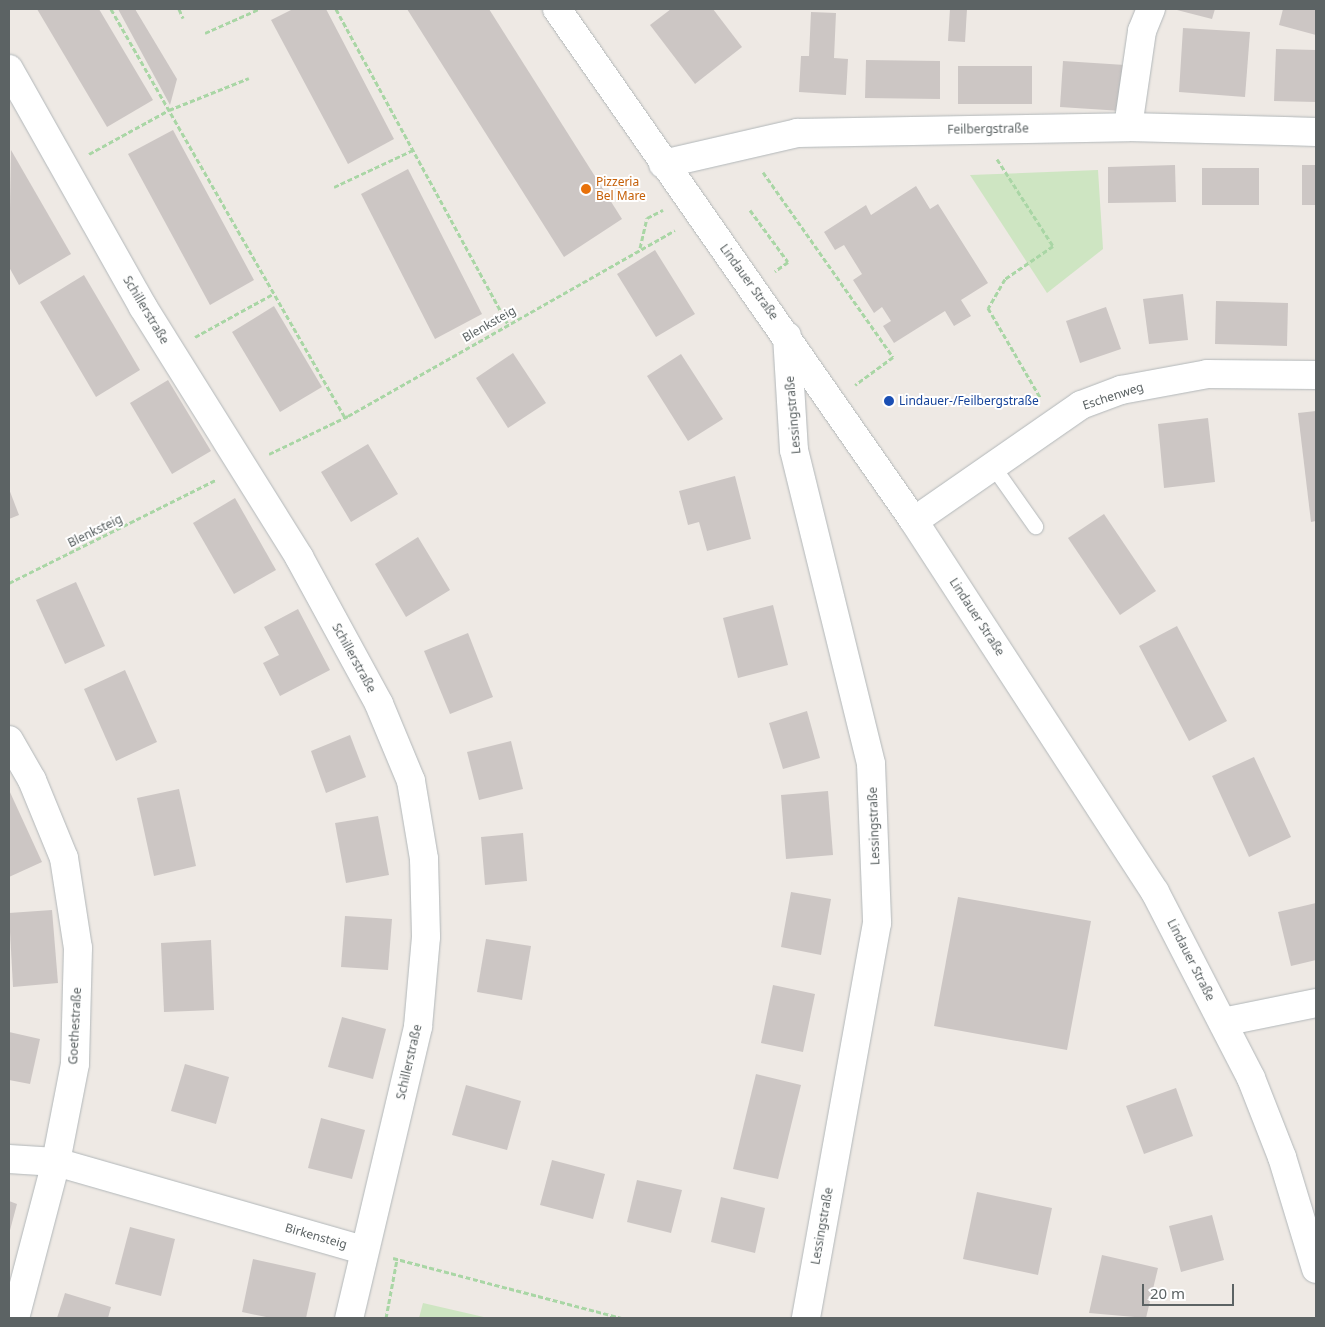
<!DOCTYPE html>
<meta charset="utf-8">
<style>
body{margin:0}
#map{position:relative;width:1325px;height:1327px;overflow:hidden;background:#eee9e4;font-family:"Noto Sans",sans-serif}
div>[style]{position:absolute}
.green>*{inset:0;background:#cee5c2}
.building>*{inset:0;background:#ccc6c4}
.path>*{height:3px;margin-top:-1.5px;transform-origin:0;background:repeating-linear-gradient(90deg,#a9d6a5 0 5px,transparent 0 7.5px)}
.roads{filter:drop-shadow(0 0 1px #b2b7b9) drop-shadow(0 0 1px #b2b7b9)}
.service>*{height:15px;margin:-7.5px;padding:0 7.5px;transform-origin:7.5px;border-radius:7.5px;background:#fff}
.minor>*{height:28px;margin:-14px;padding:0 14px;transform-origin:14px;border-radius:14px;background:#fff}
.tertiary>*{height:28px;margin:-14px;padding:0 14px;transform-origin:14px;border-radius:14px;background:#fff}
.dots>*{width:14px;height:14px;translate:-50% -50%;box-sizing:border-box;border:2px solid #fff;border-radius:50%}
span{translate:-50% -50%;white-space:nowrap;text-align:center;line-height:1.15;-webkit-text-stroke:4px #fff;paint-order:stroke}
.street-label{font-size:12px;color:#5c6364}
.food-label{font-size:12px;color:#c56008}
.left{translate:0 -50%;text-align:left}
.transit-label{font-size:12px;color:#164399}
.frame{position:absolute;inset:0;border:10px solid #5c6364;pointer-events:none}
.scale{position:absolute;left:1142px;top:1284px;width:92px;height:22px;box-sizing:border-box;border:2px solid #5c6364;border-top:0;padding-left:6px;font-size:15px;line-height:18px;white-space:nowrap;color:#5c6364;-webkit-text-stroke:4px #fff;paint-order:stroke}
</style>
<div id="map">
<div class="green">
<i style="clip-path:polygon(1098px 170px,1103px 249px,1047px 293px,970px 175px)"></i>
<i style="clip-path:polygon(423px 1303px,488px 1318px,419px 1318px)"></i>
</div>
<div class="building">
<i style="clip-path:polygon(37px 9px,99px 9px,153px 100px,107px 127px)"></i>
<i style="clip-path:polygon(118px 9px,135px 9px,177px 79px,170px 105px)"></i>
<i style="clip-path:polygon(293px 9px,326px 9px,394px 139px,348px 164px,271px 20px)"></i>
<i style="clip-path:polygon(407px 9px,489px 9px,622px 219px,564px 257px)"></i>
<i style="clip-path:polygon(671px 9px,713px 9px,742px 47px,695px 84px,650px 25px)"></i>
<i style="clip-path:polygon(950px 9px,967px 9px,965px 42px,948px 41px)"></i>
<i style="clip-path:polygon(1173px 9px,1215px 9px,1212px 19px)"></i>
<i style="clip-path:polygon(1283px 9px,1316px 9px,1316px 35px,1279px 25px)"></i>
<i style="clip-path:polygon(811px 12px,836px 13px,834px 58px,848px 59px,846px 95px,799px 92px,801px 56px,809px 56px)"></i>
<i style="clip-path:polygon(1183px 28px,1250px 32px,1245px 97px,1179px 92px)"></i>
<i style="clip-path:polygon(1276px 49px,1316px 50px,1316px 102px,1274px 101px)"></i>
<i style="clip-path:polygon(866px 60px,940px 61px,940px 99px,865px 98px)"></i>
<i style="clip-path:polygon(1063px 61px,1125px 65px,1122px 111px,1060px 107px)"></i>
<i style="clip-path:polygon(958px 66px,1032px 66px,1032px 104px,958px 104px)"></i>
<i style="clip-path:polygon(173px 130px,254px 280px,210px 305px,128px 154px)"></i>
<i style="clip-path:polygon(11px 150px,71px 254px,19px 285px,9px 267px)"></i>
<i style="clip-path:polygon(1175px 165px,1176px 202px,1108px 203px,1108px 167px)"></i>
<i style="clip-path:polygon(1302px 165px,1316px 165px,1316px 205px,1302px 205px)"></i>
<i style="clip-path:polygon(1202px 168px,1259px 168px,1259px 205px,1202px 205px)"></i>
<i style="clip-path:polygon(408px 169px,482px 314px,435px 339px,361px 194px)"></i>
<i style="clip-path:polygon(916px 186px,930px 209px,938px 204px,988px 283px,961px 300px,971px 316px,954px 326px,945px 311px,894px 343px,883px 326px,891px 321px,882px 307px,874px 313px,853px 280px,862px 274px,844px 245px,835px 250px,824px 232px,866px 205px,871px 215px)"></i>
<i style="clip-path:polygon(655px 250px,695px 314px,656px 337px,617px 274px)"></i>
<i style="clip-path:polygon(84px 275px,140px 370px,96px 397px,40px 302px)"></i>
<i style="clip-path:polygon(1183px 294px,1188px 340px,1149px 344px,1143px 299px)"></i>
<i style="clip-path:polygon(1216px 301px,1288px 303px,1287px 346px,1215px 344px)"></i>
<i style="clip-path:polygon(274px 306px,322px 387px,280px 412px,232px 332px)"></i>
<i style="clip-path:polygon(1106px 307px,1121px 349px,1080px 363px,1066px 321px)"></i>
<i style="clip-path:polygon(513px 353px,546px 403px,508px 428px,476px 378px)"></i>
<i style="clip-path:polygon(681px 354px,723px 419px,688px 441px,647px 376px)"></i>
<i style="clip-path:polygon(168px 380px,211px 451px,172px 474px,130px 403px)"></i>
<i style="clip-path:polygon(1316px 411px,1316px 521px,1311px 522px,1298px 413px)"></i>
<i style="clip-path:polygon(1208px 418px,1215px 482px,1164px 488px,1158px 424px)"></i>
<i style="clip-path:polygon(368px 444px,398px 494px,351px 522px,321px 472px)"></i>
<i style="clip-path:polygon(735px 476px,751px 539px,707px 551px,699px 522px,688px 525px,679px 491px)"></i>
<i style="clip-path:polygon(9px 489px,19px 515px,9px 519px)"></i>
<i style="clip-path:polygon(235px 498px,276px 570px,234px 594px,193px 523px)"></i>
<i style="clip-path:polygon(1104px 514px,1156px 591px,1120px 615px,1068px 538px)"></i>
<i style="clip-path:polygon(418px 537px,450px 590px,406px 617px,375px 564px)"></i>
<i style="clip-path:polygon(76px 582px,105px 646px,65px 664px,36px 600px)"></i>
<i style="clip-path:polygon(773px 605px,788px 665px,738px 678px,723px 618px)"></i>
<i style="clip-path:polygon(298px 609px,330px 670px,280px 696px,263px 663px,279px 655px,264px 627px)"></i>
<i style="clip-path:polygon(1177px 626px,1227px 721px,1189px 741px,1139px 646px)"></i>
<i style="clip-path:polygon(468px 633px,493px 697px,450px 714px,424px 651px)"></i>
<i style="clip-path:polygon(125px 670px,157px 742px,116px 761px,84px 689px)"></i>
<i style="clip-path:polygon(807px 711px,820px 758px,783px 769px,769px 723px)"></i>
<i style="clip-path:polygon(350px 735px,366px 777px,326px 793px,311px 751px)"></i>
<i style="clip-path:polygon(511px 741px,523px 789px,479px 800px,467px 752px)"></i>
<i style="clip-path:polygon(1254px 757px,1291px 837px,1249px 857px,1212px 776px)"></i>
<i style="clip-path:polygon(179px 789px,196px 866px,154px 876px,137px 798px)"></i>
<i style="clip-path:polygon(9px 790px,42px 862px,9px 877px)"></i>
<i style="clip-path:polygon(828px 791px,833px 855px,786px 859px,781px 795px)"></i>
<i style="clip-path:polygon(378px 816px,389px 875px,346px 883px,335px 823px)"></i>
<i style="clip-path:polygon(523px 833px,527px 881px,485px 885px,481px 837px)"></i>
<i style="clip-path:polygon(791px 892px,831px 899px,821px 955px,781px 947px)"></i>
<i style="clip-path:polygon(958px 897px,1091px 921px,1067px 1050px,934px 1026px)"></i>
<i style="clip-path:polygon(1316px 903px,1316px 960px,1291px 966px,1278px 912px)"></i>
<i style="clip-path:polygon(52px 910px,58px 983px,13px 987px,9px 913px)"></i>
<i style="clip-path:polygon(345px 916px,392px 919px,388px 970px,341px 967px)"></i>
<i style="clip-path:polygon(486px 939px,531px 946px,522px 1000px,477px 992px)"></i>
<i style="clip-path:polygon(211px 940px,214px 1010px,164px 1012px,161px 943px)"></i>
<i style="clip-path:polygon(773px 985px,815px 994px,803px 1052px,761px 1043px)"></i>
<i style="clip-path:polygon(342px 1017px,386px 1029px,373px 1079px,328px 1067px)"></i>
<i style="clip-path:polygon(9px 1032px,40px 1039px,30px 1084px,9px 1080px)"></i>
<i style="clip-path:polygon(185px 1064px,229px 1077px,216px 1124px,171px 1111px)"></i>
<i style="clip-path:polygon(756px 1074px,801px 1085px,778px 1179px,733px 1169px)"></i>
<i style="clip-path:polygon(466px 1085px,521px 1101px,507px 1150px,452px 1135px)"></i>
<i style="clip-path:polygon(1176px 1088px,1193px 1136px,1144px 1154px,1126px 1106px)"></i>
<i style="clip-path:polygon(321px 1118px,365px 1130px,352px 1179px,308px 1168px)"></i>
<i style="clip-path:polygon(552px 1160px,605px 1174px,593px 1219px,540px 1205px)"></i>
<i style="clip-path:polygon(637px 1180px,682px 1190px,671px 1233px,627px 1222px)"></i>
<i style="clip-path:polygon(977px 1192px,1052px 1208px,1038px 1275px,963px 1259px)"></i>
<i style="clip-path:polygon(721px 1197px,765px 1208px,755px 1253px,711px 1242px)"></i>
<i style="clip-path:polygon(9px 1201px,17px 1204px,9px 1234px)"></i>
<i style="clip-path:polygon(1212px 1215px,1224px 1260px,1181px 1272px,1169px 1226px)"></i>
<i style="clip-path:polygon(130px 1227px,175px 1239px,161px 1296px,115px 1284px)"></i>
<i style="clip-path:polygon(1102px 1255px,1158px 1268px,1146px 1318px,1089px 1313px)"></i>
<i style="clip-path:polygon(253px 1259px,316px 1273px,306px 1318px,271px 1318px,242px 1312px)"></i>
<i style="clip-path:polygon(65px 1293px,111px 1307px,108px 1318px,57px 1318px)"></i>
</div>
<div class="path">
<i style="left:111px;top:9px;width:470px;rotate:60.2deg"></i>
<i style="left:179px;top:9px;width:10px;rotate:66deg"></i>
<i style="left:336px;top:9px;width:358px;rotate:61.4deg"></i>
<i style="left:205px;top:33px;width:59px;rotate:-24deg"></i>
<i style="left:89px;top:154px;width:91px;rotate:-28.8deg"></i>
<i style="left:169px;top:110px;width:86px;rotate:-21.8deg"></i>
<i style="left:997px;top:159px;width:103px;rotate:57.2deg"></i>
<i style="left:1053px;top:246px;width:58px;rotate:145.5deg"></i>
<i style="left:1005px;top:279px;width:34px;rotate:120deg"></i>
<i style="left:988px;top:308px;width:103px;rotate:59.7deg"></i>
<i style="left:763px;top:172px;width:226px;rotate:54.9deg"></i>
<i style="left:893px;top:357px;width:47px;rotate:143.6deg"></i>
<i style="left:334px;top:187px;width:89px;rotate:-25.1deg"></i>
<i style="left:750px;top:210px;width:64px;rotate:53.8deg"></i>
<i style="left:788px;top:262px;width:16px;rotate:145deg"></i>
<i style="left:640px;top:248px;width:31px;rotate:-77deg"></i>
<i style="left:647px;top:218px;width:18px;rotate:-27deg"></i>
<i style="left:195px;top:337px;width:89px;rotate:-28.9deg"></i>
<i style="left:269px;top:454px;width:88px;rotate:-25.7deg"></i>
<i style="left:348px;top:416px;width:376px;rotate:-29.6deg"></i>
<i style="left:9px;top:583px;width:231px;rotate:-26.5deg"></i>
<i style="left:393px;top:1258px;width:237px;rotate:14.7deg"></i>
<i style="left:386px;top:1318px;width:60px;rotate:-79.4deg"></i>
</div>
<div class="roads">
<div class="service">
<i style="left:992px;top:465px;width:75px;rotate:54.8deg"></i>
</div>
<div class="minor">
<i style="left:9px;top:69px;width:273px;rotate:60.6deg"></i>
<i style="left:143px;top:307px;width:295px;rotate:58deg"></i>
<i style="left:299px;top:557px;width:167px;rotate:61.4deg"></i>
<i style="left:379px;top:704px;width:83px;rotate:67.4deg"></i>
<i style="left:411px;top:781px;width:79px;rotate:80.5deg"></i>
<i style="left:424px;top:859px;width:78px;rotate:88.5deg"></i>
<i style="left:426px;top:937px;width:90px;rotate:95.1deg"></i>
<i style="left:418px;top:1027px;width:299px;rotate:103.3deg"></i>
<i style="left:1128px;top:127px;width:97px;rotate:-81.7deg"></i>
<i style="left:1142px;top:31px;width:24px;rotate:-68deg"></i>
<i style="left:663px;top:164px;width:138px;rotate:-13deg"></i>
<i style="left:797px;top:133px;width:331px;rotate:-1deg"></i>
<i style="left:1128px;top:127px;width:188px;rotate:1.5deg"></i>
<i style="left:787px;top:336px;width:114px;rotate:86.5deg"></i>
<i style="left:794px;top:450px;width:323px;rotate:76.2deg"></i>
<i style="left:871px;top:764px;width:159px;rotate:87.8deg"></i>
<i style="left:877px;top:923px;width:401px;rotate:100.2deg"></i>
<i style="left:914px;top:521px;width:203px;rotate:-34.8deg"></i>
<i style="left:1081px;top:405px;width:43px;rotate:-20.6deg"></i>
<i style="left:1121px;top:390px;width:87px;rotate:-10.5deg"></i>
<i style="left:1207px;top:374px;width:109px;rotate:0.5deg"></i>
<i style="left:9px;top:740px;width:46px;rotate:60.1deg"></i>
<i style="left:32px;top:780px;width:84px;rotate:67.7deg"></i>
<i style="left:64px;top:858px;width:91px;rotate:81.2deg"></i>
<i style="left:78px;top:948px;width:116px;rotate:91.5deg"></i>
<i style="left:75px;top:1064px;width:100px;rotate:101deg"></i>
<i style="left:56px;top:1162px;width:161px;rotate:104.7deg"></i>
<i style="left:1223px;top:1022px;width:95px;rotate:-11.5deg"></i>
<i style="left:9px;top:1159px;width:47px;rotate:3.7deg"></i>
<i style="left:56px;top:1162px;width:319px;rotate:16deg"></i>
</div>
<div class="tertiary">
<i style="left:557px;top:9px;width:624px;rotate:55.11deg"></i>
<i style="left:914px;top:521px;width:442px;rotate:57deg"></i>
<i style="left:1155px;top:892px;width:209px;rotate:62.7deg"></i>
<i style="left:1251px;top:1078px;width:85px;rotate:68.6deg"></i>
<i style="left:1282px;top:1157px;width:117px;rotate:73.1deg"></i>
</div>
</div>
<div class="dots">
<i style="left:586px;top:189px;background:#e8710a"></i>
<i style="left:889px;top:401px;background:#1a4fb4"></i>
</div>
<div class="street-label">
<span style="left:988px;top:129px;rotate:-1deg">Feilbergstraße</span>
<span style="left:749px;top:282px;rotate:54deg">Lindauer Straße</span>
<span style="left:146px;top:310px;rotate:59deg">Schillerstraße</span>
<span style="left:489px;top:324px;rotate:-30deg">Blenksteig</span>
<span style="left:1113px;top:396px;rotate:-18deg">Eschenweg</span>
<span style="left:793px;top:415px;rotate:-95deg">Lessingstraße</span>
<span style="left:95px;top:531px;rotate:-26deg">Blenksteig</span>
<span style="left:977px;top:617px;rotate:57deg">Lindauer Straße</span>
<span style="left:354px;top:658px;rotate:61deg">Schillerstraße</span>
<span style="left:874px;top:826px;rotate:-92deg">Lessingstraße</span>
<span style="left:1191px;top:960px;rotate:63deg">Lindauer Straße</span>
<span style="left:75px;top:1026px;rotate:-87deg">Goethestraße</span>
<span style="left:409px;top:1062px;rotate:-77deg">Schillerstraße</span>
<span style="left:822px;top:1226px;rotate:-80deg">Lessingstraße</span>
<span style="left:316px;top:1236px;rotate:16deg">Birkensteig</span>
</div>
<div class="food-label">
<span class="left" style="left:596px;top:189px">Pizzeria<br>Bel Mare</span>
</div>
<div class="transit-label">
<span class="left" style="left:899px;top:401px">Lindauer-/Feilbergstraße</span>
</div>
<div class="frame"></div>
<div class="scale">20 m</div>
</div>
